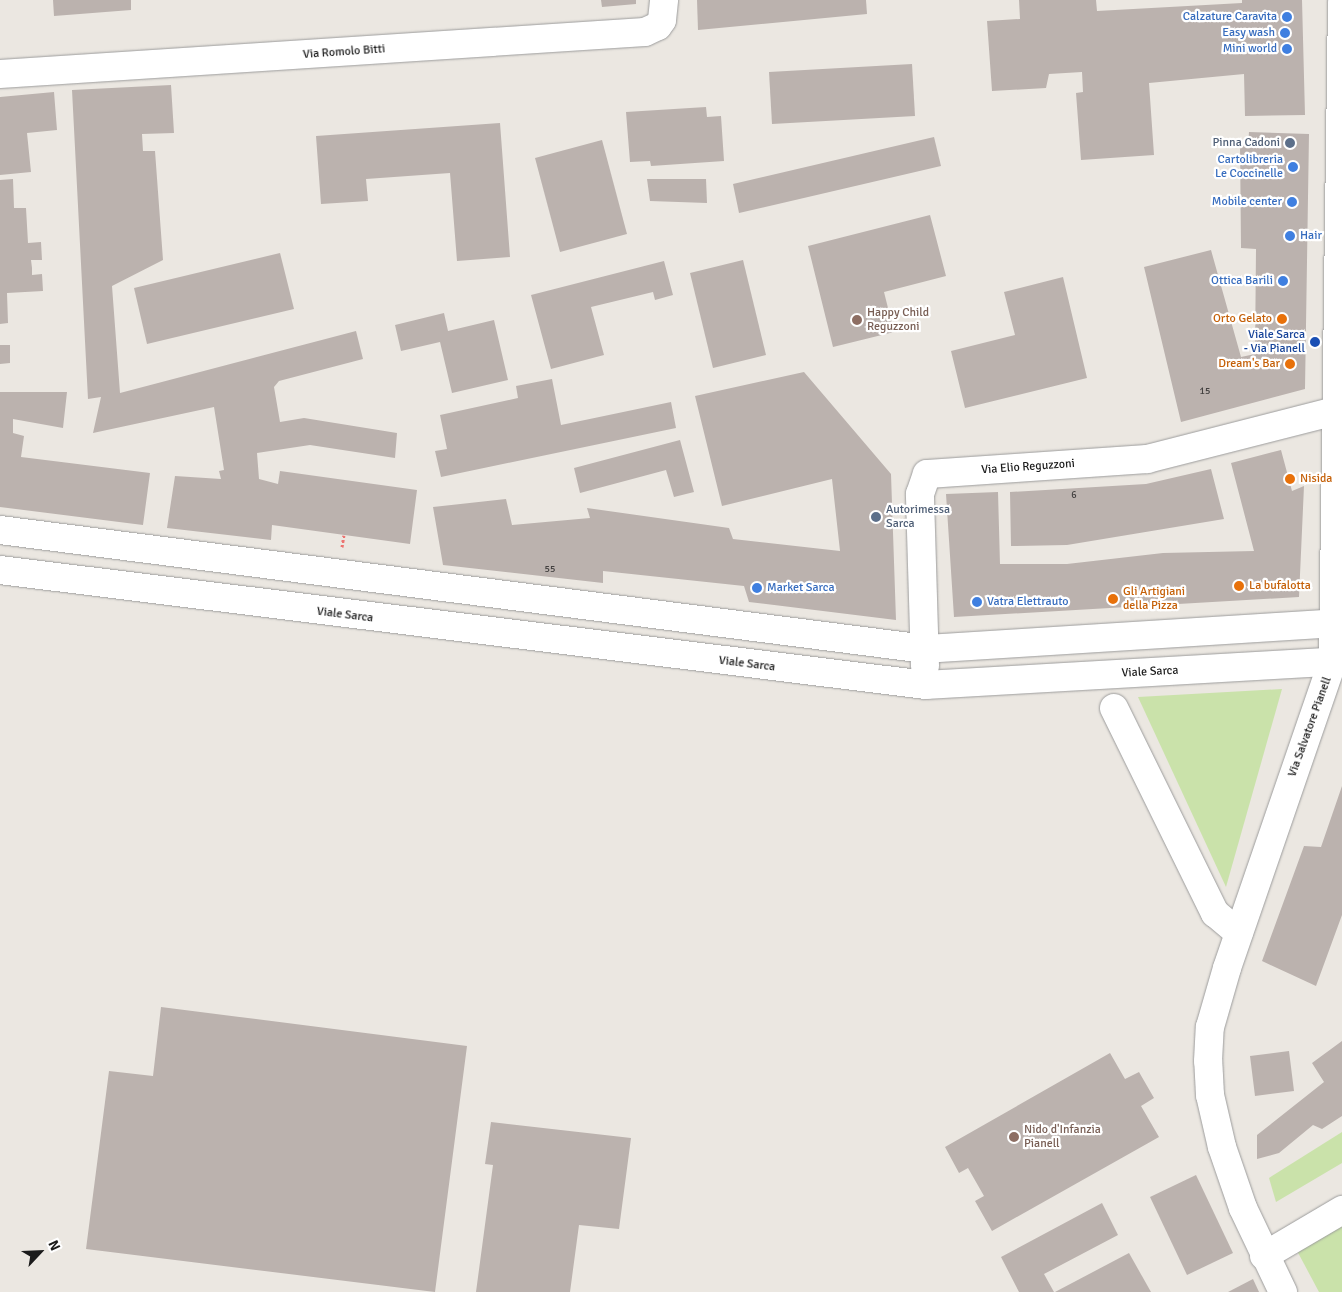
<!DOCTYPE html>
<style>
body{margin:0}
#map{position:relative;width:1342px;height:1292px;overflow:hidden;background:#ebe7e1;font-family:Signika,sans-serif}
div>[style]{position:absolute}
.grass>*{inset:0;background:#cae2aa}
.building>*{inset:0;background:#bbb2ae}
.path>*{height:3px;margin-top:-1.5px;transform-origin:0;background:repeating-linear-gradient(90deg,#ec7471 0 2.5px,transparent 0 5px)}
.roads{filter:drop-shadow(0 0 1px #9c9c9c) drop-shadow(0 0 1px #9c9c9c)}
.minor>*{height:28px;margin:-14px;padding:0 14px;transform-origin:14px;border-radius:14px;background:#fff}
.dots>*{width:14px;height:14px;translate:-50% -50%;box-sizing:border-box;border:2px solid #fff;border-radius:50%}
span{translate:-50% -50%;white-space:nowrap;text-align:center;line-height:1.15;-webkit-text-stroke:4.5px #fff;paint-order:stroke}
.number-label{font-size:10px;color:#434140}
.number-label span{-webkit-text-stroke-width:0}
.shop-label{font-size:12px;color:#366cbe}
.right{translate:-100% -50%;text-align:right}
.left{translate:0 -50%;text-align:left}
.street-label{font-size:12px;color:#1b1b1b}
.service-label{font-size:12px;color:#4e5e75}
.education-label{font-size:12px;color:#785e54}
.food-label{font-size:12px;color:#c56008}
.transit-label{font-size:12px;color:#164399}
.north{position:absolute;left:15px;top:1227px;width:50px;height:50px;-webkit-text-stroke:4px #fff;paint-order:stroke;rotate:65deg;font-size:14px;font-weight:700;line-height:20px;text-align:center;color:#1b1b1b}
.north::after{content:'';display:block;margin:auto;width:18px;height:22px;background:#1b1b1b;clip-path:polygon(50% 0,100% 100%,50% 72%,0 100%)}
</style>
<div id="map">
<div class="grass">
<i style="clip-path:polygon(1282px 689px,1226px 887px,1138px 697px)"></i>
<i style="clip-path:polygon(1342px 1132px,1342px 1163px,1276px 1202px,1269px 1178px)"></i>
<i style="clip-path:polygon(1342px 1221px,1342px 1292px,1319px 1292px,1295px 1247px)"></i>
</div>
<div class="building">
<i style="clip-path:polygon(53px 0,131px 0,131px 10px,54px 16px)"></i>
<i style="clip-path:polygon(601px 0,636px 0,636px 4px,602px 7px)"></i>
<i style="clip-path:polygon(697px 0,866px 0,867px 14px,698px 30px)"></i>
<i style="clip-path:polygon(1019px 0,1096px 0,1097px 11px,1242px 3px,1242px 0,1302px 0,1305px 115px,1245px 116px,1244px 74px,1149px 83px,1154px 155px,1081px 160px,1076px 93px,1083px 92px,1082px 72px,1049px 74px,1046px 88px,992px 91px,987px 21px,1020px 19px)"></i>
<i style="clip-path:polygon(912px 64px,915px 116px,772px 124px,769px 72px)"></i>
<i style="clip-path:polygon(171px 85px,174px 133px,142px 134px,143px 151px,155px 151px,163px 260px,112px 286px,120px 393px,356px 331px,363px 359px,279px 381px,274px 387px,280px 422px,304px 418px,397px 433px,395px 458px,310px 445px,257px 453px,259px 479px,278px 484px,280px 471px,417px 490px,410px 544px,272px 525px,271px 540px,167px 528px,175px 476px,221px 479px,219px 471px,224px 470px,214px 407px,93px 433px,101px 397px,88px 399px,72px 90px)"></i>
<i style="clip-path:polygon(54px 92px,57px 130px,27px 133px,31px 172px,0 175px,0 97px)"></i>
<i style="clip-path:polygon(706px 107px,707px 117px,721px 116px,724px 161px,651px 166px,650px 161px,630px 162px,626px 112px)"></i>
<i style="clip-path:polygon(500px 123px,510px 257px,457px 261px,450px 173px,366px 179px,368px 201px,321px 204px,316px 136px)"></i>
<i style="clip-path:polygon(1249px 132px,1309px 134px,1305px 389px,1181px 422px,1144px 267px,1211px 250px,1241px 357px,1255px 354px,1256px 249px,1241px 248px,1240px 145px,1248px 144px)"></i>
<i style="clip-path:polygon(934px 137px,941px 166px,739px 213px,733px 184px)"></i>
<i style="clip-path:polygon(602px 140px,627px 234px,560px 252px,535px 158px)"></i>
<i style="clip-path:polygon(13px 179px,14px 208px,26px 208px,28px 243px,41px 242px,42px 260px,31px 260px,32px 268px,32px 275px,42px 274px,43px 291px,7px 293px,8px 323px,0 324px,0 180px)"></i>
<i style="clip-path:polygon(647px 179px,706px 179px,707px 203px,650px 201px)"></i>
<i style="clip-path:polygon(930px 215px,946px 276px,884px 292px,894px 332px,833px 347px,808px 246px)"></i>
<i style="clip-path:polygon(280px 253px,294px 309px,147px 344px,134px 288px)"></i>
<i style="clip-path:polygon(743px 260px,766px 355px,713px 368px,690px 273px)"></i>
<i style="clip-path:polygon(664px 261px,673px 295px,655px 300px,653px 292px,591px 307px,604px 355px,551px 369px,531px 295px)"></i>
<i style="clip-path:polygon(1063px 277px,1087px 378px,965px 408px,951px 351px,1015px 335px,1004px 292px)"></i>
<i style="clip-path:polygon(444px 313px,448px 331px,494px 320px,508px 380px,452px 393px,440px 342px,401px 351px,395px 325px)"></i>
<i style="clip-path:polygon(0 345px,10px 345px,10px 363px,0 364px)"></i>
<i style="clip-path:polygon(804px 372px,891px 474px,896px 620px,749px 602px,744px 586px,603px 571px,603px 583px,443px 565px,433px 507px,506px 499px,512px 525px,590px 518px,587px 508px,729px 528px,733px 539px,840px 551px,832px 479px,722px 506px,695px 396px)"></i>
<i style="clip-path:polygon(552px 379px,561px 425px,671px 402px,676px 428px,441px 477px,435px 451px,447px 449px,440px 415px,518px 398px,516px 386px)"></i>
<i style="clip-path:polygon(0 392px,67px 392px,63px 428px,13px 419px,13px 433px,24px 436px,21px 457px,150px 473px,143px 525px,0 507px)"></i>
<i style="clip-path:polygon(680px 440px,694px 492px,674px 497px,666px 470px,580px 493px,574px 468px)"></i>
<i style="clip-path:polygon(1281px 450px,1292px 491px,1304px 486px,1299px 597px,954px 617px,946px 494px,998px 492px,1000px 564px,1067px 564px,1163px 553px,1254px 551px,1231px 463px)"></i>
<i style="clip-path:polygon(1211px 469px,1224px 519px,1067px 545px,1011px 546px,1010px 492px,1146px 484px)"></i>
<i style="clip-path:polygon(1342px 786px,1342px 915px,1316px 986px,1262px 961px,1304px 846px,1321px 847px)"></i>
<i style="clip-path:polygon(161px 1007px,467px 1046px,435px 1292px,86px 1249px,109px 1071px,153px 1076px)"></i>
<i style="clip-path:polygon(1342px 1041px,1342px 1116px,1322px 1129px,1313px 1125px,1279px 1153px,1257px 1159px,1257px 1135px,1324px 1082px,1312px 1063px)"></i>
<i style="clip-path:polygon(1289px 1051px,1294px 1091px,1255px 1096px,1250px 1056px)"></i>
<i style="clip-path:polygon(1110px 1053px,1125px 1079px,1139px 1072px,1154px 1098px,1141px 1106px,1159px 1137px,992px 1231px,975px 1201px,984px 1196px,968px 1168px,959px 1173px,945px 1147px)"></i>
<i style="clip-path:polygon(491px 1122px,631px 1138px,619px 1229px,579px 1225px,570px 1292px,476px 1292px,493px 1165px,485px 1164px)"></i>
<i style="clip-path:polygon(1196px 1175px,1233px 1253px,1187px 1275px,1150px 1197px)"></i>
<i style="clip-path:polygon(1102px 1203px,1118px 1235px,1044px 1274px,1054px 1292px,1019px 1292px,1001px 1257px)"></i>
<i style="clip-path:polygon(1129px 1253px,1151px 1292px,1055px 1292px)"></i>
<i style="clip-path:polygon(1253px 1279px,1259px 1292px,1228px 1292px)"></i>
</div>
<div class="path">
<i style="left:342px;top:547px;width:12px;rotate:-81deg"></i>
</div>
<div class="roads">
<div class="minor">
<i style="left:0;top:74px;width:646px;rotate:-3.73deg"></i>
<i style="left:645px;top:32px;width:14px;rotate:-25deg"></i>
<i style="left:658px;top:26px;width:7px;rotate:-56deg"></i>
<i style="left:662px;top:20px;width:20px;rotate:-84deg"></i>
<i style="left:0;top:530px;width:933px;rotate:7.33deg"></i>
<i style="left:925px;top:649px;width:418px;rotate:-3.6deg"></i>
<i style="left:0;top:570px;width:933px;rotate:7.08deg"></i>
<i style="left:926px;top:685px;width:417px;rotate:-3.3deg"></i>
<i style="left:925px;top:666px;width:172px;rotate:-91.7deg"></i>
<i style="left:920px;top:494px;width:21px;rotate:-71deg"></i>
<i style="left:927px;top:474px;width:221px;rotate:-3.9deg"></i>
<i style="left:1147px;top:459px;width:195px;rotate:-14.3deg"></i>
<i style="left:1114px;top:708px;width:229px;rotate:63.8deg"></i>
<i style="left:1215px;top:913px;width:31px;rotate:40deg"></i>
<i style="left:1264px;top:1256px;width:91px;rotate:-30.5deg"></i>
<i style="left:1283px;top:1292px;width:93px;rotate:-115.5deg"></i>
<i style="left:1243px;top:1208px;width:65px;rotate:-109deg"></i>
<i style="left:1222px;top:1147px;width:53px;rotate:-103deg"></i>
<i style="left:1210px;top:1095px;width:34px;rotate:-93deg"></i>
<i style="left:1208px;top:1061px;width:34px;rotate:-87deg"></i>
<i style="left:1210px;top:1027px;width:61px;rotate:-73.9deg"></i>
<i style="left:1227px;top:968px;width:325px;rotate:-71deg"></i>
<i style="left:1333px;top:661px;width:659px;rotate:-89.22deg"></i>
</div>
</div>
<div class="dots">
<i style="left:1287px;top:17px;background:#3f7fe0"></i>
<i style="left:1285px;top:33px;background:#3f7fe0"></i>
<i style="left:1287px;top:49px;background:#3f7fe0"></i>
<i style="left:1290px;top:143px;background:#5c6f8a"></i>
<i style="left:1293px;top:167px;background:#3f7fe0"></i>
<i style="left:1292px;top:202px;background:#3f7fe0"></i>
<i style="left:1290px;top:236px;background:#3f7fe0"></i>
<i style="left:1283px;top:281px;background:#3f7fe0"></i>
<i style="left:1282px;top:319px;background:#e8710a"></i>
<i style="left:857px;top:320px;background:#8d6e63"></i>
<i style="left:1315px;top:342px;background:#1a4fb4"></i>
<i style="left:1290px;top:364px;background:#e8710a"></i>
<i style="left:1290px;top:479px;background:#e8710a"></i>
<i style="left:876px;top:517px;background:#5c6f8a"></i>
<i style="left:1239px;top:586px;background:#e8710a"></i>
<i style="left:757px;top:588px;background:#3f7fe0"></i>
<i style="left:1113px;top:599px;background:#e8710a"></i>
<i style="left:977px;top:602px;background:#3f7fe0"></i>
<i style="left:1014px;top:1137px;background:#8d6e63"></i>
</div>
<div class="number-label">
<span style="left:1205px;top:392px">15</span>
<span style="left:1074px;top:496px">6</span>
<span style="left:550px;top:570px">55</span>
</div>
<div class="shop-label">
<span class="right" style="left:1277px;top:17px">Calzature Caravita</span>
<span class="right" style="left:1275px;top:33px">Easy wash</span>
<span class="right" style="left:1277px;top:49px">Mini world</span>
<span class="right" style="left:1283px;top:167px">Cartolibreria<br>Le Coccinelle</span>
<span class="right" style="left:1282px;top:202px">Mobile center</span>
<span class="left" style="left:1300px;top:236px">Hair</span>
<span class="right" style="left:1273px;top:281px">Ottica Barili</span>
<span class="left" style="left:767px;top:588px">Market Sarca</span>
<span class="left" style="left:987px;top:602px">Vatra Elettrauto</span>
</div>
<div class="street-label">
<span style="left:344px;top:52px;rotate:-4deg">Via Romolo Bitti</span>
<span style="left:1028px;top:467px;rotate:-4deg">Via Elio Reguzzoni</span>
<span style="left:345px;top:615px;rotate:7deg">Viale Sarca</span>
<span style="left:747px;top:664px;rotate:7deg">Viale Sarca</span>
<span style="left:1150px;top:672px;rotate:-3deg">Viale Sarca</span>
<span style="left:1310px;top:727px;rotate:-70deg">Via Salvatore Pianell</span>
</div>
<div class="service-label">
<span class="right" style="left:1280px;top:143px">Pinna Cadoni</span>
<span class="left" style="left:886px;top:517px">Autorimessa<br>Sarca</span>
</div>
<div class="education-label">
<span class="left" style="left:867px;top:320px">Happy Child<br>Reguzzoni</span>
<span class="left" style="left:1024px;top:1137px">Nido d'Infanzia<br>Pianell</span>
</div>
<div class="food-label">
<span class="right" style="left:1272px;top:319px">Orto Gelato</span>
<span class="right" style="left:1280px;top:364px">Dream's Bar</span>
<span class="left" style="left:1300px;top:479px">Nisida</span>
<span class="left" style="left:1249px;top:586px">La bufalotta</span>
<span class="left" style="left:1123px;top:599px">Gli Artigiani<br>della Pizza</span>
</div>
<div class="transit-label">
<span class="right" style="left:1305px;top:342px">Viale Sarca<br>- Via Pianell</span>
</div>
<div class="north">N</div>
</div>
